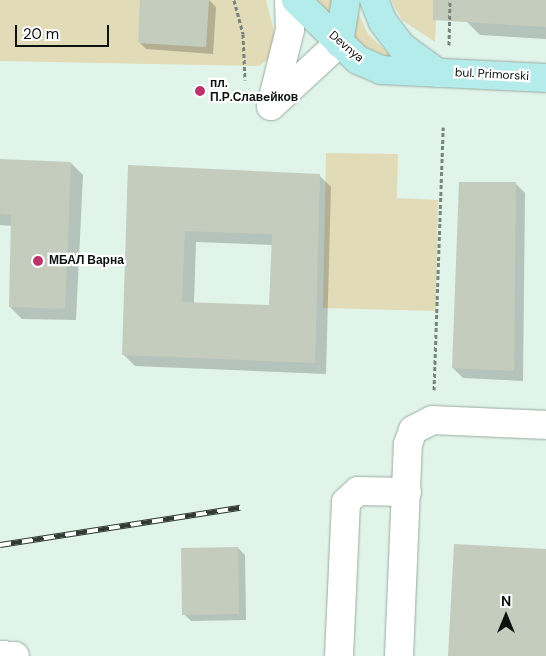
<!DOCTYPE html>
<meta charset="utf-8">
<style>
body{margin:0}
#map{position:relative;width:546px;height:656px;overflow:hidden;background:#e1f4ea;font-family:"DM Sans",sans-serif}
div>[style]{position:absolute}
.green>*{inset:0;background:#e2dbb7}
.shadow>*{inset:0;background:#0003}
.building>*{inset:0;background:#c4cdbd}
.path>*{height:3px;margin-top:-1.5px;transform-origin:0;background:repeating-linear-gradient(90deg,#78857e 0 4px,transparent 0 6.5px)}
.roads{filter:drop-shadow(0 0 1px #99aba1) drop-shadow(0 0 1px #99aba1)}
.minor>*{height:28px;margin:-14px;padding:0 14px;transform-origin:14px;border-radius:14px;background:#fff}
.major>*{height:28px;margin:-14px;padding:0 14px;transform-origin:14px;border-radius:14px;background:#b3eceb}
.rail>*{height:5.5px;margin-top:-2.75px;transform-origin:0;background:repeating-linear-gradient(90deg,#fff 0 11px,#303934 0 22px);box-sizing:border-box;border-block:1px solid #303934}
.dots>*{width:14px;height:14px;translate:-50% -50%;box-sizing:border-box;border:2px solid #fff;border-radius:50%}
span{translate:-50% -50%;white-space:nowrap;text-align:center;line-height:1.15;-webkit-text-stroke:4.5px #fff;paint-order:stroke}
.street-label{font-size:12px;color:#0c130f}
.poi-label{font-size:12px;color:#0c130f;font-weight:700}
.left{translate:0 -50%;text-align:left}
.north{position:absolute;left:481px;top:591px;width:50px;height:50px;-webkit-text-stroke:4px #fff;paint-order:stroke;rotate:0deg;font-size:14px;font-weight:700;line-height:20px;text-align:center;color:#0c130f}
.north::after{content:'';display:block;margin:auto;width:18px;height:22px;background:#0c130f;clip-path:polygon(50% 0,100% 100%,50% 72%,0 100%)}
.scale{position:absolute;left:15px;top:25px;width:94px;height:22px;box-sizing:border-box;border:2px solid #0c130f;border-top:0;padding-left:6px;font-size:15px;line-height:18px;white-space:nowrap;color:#0c130f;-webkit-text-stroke:4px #fff;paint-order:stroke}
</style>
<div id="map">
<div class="green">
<i style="clip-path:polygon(0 0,266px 0,276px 39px,270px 58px,259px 66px,0 61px)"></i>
<i style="clip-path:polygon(317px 0,334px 0,333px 10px,328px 13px)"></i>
<i style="clip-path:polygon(391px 0,437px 0,435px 42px,402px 20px)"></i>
<i style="clip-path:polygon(353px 2px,368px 34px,395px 60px,364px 46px,349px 32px)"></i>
<i style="clip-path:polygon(326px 153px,398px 154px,397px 198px,438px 200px,436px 311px,323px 308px)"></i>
</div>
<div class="shadow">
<i style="clip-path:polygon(141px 0,209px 0,216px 7px,213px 54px,146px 49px,139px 42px)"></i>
<i style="clip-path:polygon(467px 0,546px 0,546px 39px,480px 35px,466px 21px)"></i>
<i style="clip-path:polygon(0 161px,71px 163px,83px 175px,76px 320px,22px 319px,10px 307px,12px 226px,0 225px)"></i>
<i style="clip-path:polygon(evenodd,129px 166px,319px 175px,331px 187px,326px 374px,135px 366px,123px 354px,129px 166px,196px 242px,273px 245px,270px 306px,194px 303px,196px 242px)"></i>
<i style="clip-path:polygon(516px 184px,525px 193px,523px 381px,463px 378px,453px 368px)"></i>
<i style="clip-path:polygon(238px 548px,245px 555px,246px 620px,191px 621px,184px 614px)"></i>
</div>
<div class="building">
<i style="clip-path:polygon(140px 0,209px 0,206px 47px,138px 43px)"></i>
<i style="clip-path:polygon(433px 0,546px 0,546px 27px,433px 20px)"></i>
<i style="clip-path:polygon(0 159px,71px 162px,65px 309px,9px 307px,11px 215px,0 214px)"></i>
<i style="clip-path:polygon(evenodd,128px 165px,320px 174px,315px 363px,122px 355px,128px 165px,185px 231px,272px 234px,269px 305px,182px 302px,185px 231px)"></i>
<i style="clip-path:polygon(459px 182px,516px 182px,514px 371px,452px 368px)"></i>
<i style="clip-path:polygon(454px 544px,546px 549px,546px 656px,448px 656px)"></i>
<i style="clip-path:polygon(238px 547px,239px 614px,182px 615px,181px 548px)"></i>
</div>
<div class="path">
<i style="left:234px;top:0;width:35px;rotate:75deg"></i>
<i style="left:243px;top:34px;width:46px;rotate:87.5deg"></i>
<i style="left:449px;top:45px;width:45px;rotate:-88.7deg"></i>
<i style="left:434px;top:390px;width:263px;rotate:-88deg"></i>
</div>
<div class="roads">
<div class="minor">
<i style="left:271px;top:106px;width:78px;rotate:-76deg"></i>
<i style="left:290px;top:30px;width:30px;rotate:-92deg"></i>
<i style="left:271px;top:106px;width:93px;rotate:-42.8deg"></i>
<i style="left:0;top:655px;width:15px;rotate:4deg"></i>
<i style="left:339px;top:656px;width:154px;rotate:-87.4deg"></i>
<i style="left:346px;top:502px;width:16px;rotate:-43deg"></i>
<i style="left:358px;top:491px;width:49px;rotate:1.2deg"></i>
<i style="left:399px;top:656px;width:212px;rotate:-87.6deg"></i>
<i style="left:408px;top:444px;width:15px;rotate:-70deg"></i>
<i style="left:413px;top:430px;width:22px;rotate:-27deg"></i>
<i style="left:433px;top:420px;width:113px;rotate:2.5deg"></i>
</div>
<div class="major">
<i style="left:296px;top:0;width:86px;rotate:44.1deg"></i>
<i style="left:358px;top:60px;width:25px;rotate:23deg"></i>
<i style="left:381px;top:70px;width:165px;rotate:2.8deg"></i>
<i style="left:374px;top:0;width:24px;rotate:68deg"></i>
<i style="left:383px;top:22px;width:30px;rotate:53deg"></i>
<i style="left:401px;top:46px;width:46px;rotate:36.1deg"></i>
<i style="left:339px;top:43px;width:44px;rotate:-80.8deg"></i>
</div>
</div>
<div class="rail">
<i style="left:0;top:545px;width:243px;rotate:-8.8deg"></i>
</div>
<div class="dots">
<i style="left:200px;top:91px;background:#be336c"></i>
<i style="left:38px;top:261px;background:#be336c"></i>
</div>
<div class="street-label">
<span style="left:346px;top:47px;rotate:40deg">Devnya</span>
<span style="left:492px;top:75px;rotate:3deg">bul. Primorski</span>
</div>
<div class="poi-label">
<span class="left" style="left:210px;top:91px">пл.<br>П.Р.Славeйков</span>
<span class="left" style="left:49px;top:261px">МБАЛ Варна</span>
</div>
<div class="north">N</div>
<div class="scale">20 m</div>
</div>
